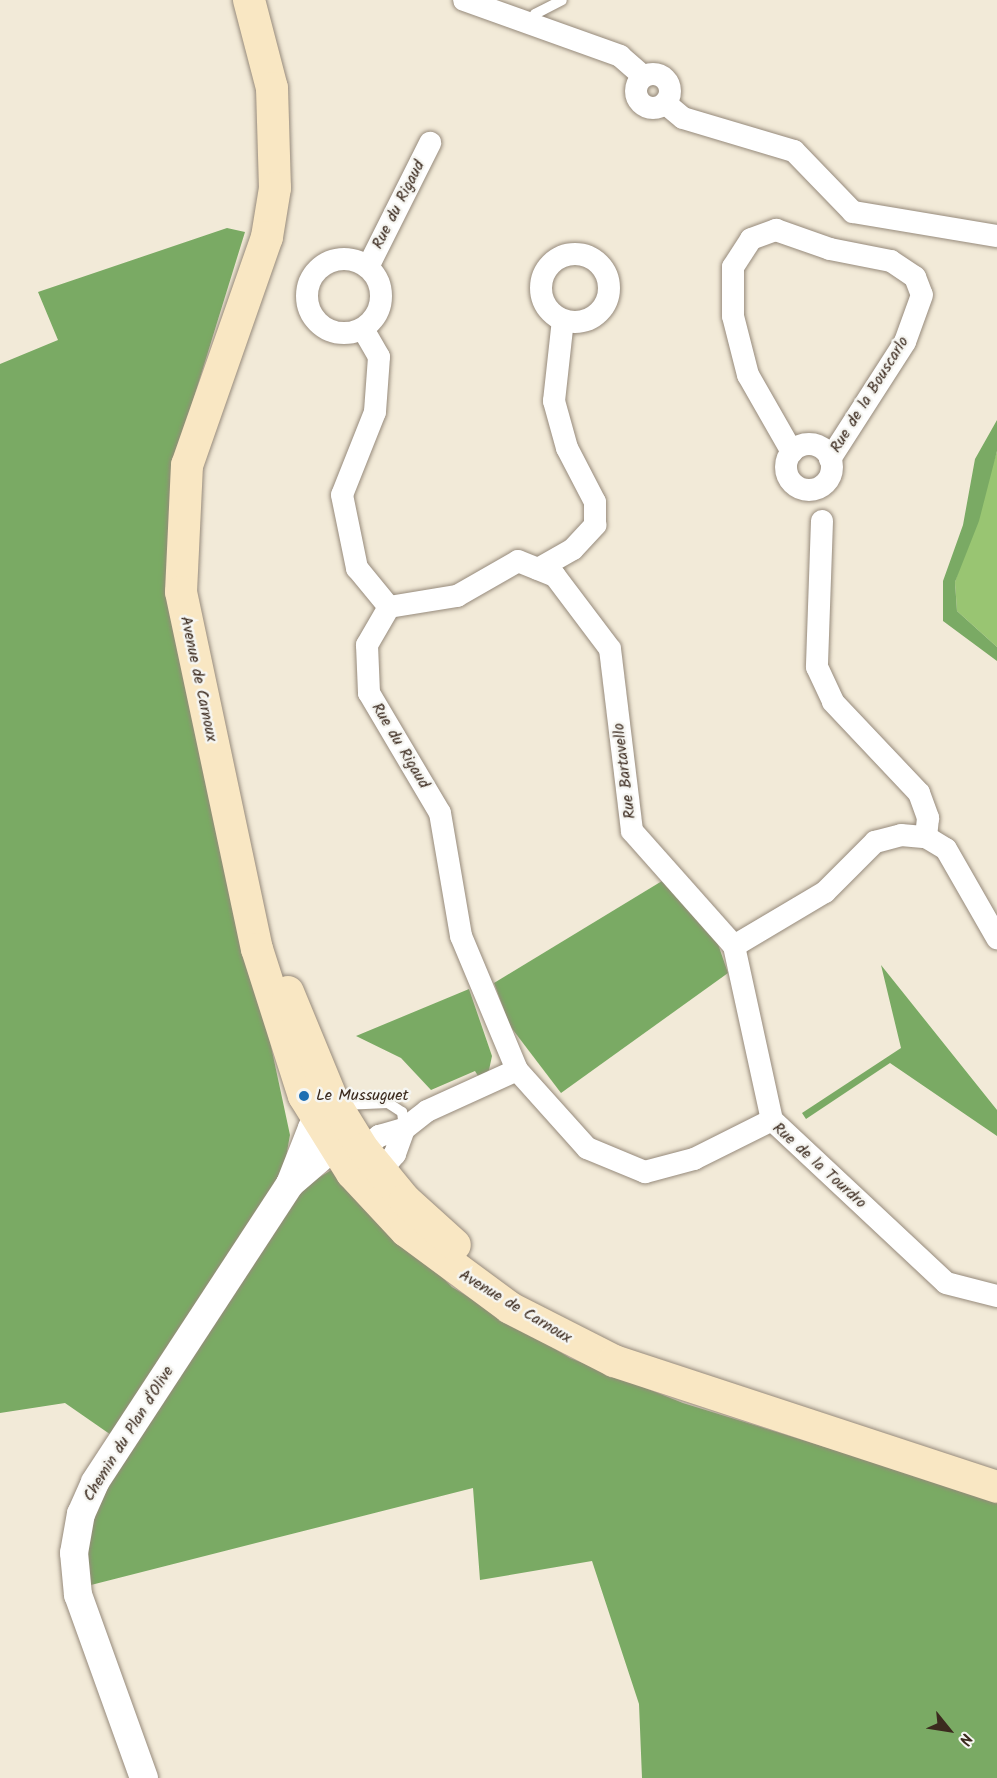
<!DOCTYPE html>
<style>
body{margin:0}
#map{position:relative;width:997px;height:1778px;overflow:hidden;background:#f2ead8;font-family:Kalam,sans-serif}
div>[style]{position:absolute}
.green>*{inset:0;background:#99c572}
.forest>*{inset:0;background:#7aaa64}
.roads{filter:drop-shadow(0 0 2px #968a7b) drop-shadow(0 0 2px #968a7b)}
.service>*{height:10px;margin:-5px;padding:0 5px;transform-origin:5px;border-radius:5px;background:#fff}
.minor>*{height:22px;margin:-11px;padding:0 11px;transform-origin:11px;border-radius:11px;background:#fff}
.minor>.ring{margin:-11px;padding:0;box-sizing:content-box;background:none;border:22px solid #fff;border-radius:50%}
.tertiary>*{height:28px;margin:-14px;padding:0 14px;transform-origin:14px;border-radius:14px;background:#fff}
.secondary>*{height:32px;margin:-16px;padding:0 16px;transform-origin:16px;border-radius:16px;background:#f9e7c3}
.dots>*{width:16px;height:16px;translate:-50% -50%;box-sizing:border-box;border:3px solid #f6f6f2;border-radius:50%}
span{translate:-50% -50%;white-space:nowrap;text-align:center;line-height:1.15;-webkit-text-stroke:5px #f6f6f2;paint-order:stroke}
.street-label{font-size:16px;color:#3b2a1e}
.poi-label{font-size:16px;color:#3b2a1e}
.left{translate:0 -50%;text-align:left}
.north{position:absolute;left:919px;top:1700px;width:60px;height:60px;-webkit-text-stroke:4px #f6f6f2;paint-order:stroke;rotate:120deg;font-size:16px;font-weight:700;line-height:24px;text-align:center;color:#3b2a1e}
.north::after{content:'';display:block;margin:auto;width:21px;height:27px;background:#3b2a1e;clip-path:polygon(50% 0,100% 100%,50% 72%,0 100%)}
</style>
<div id="map">
<div class="green">
<i style="clip-path:polygon(997px 451px,997px 647px,957px 611px,955px 582px)"></i>
</div>
<div class="forest">
<i style="clip-path:polygon(227px 228px,245px 232px,171px 472px,169px 569px,290px 1135px,283px 1174px,114px 1437px,65px 1403px,0 1413px,0 364px,58px 340px,38px 292px)"></i>
<i style="clip-path:polygon(997px 420px,997px 451px,979px 521px,955px 582px,957px 611px,997px 647px,997px 661px,943px 621px,943px 581px,963px 525px,975px 459px)"></i>
<i style="clip-path:polygon(662px 881px,718px 944px,728px 973px,561px 1093px,510px 1026px,494px 983px)"></i>
<i style="clip-path:polygon(881px 965px,997px 1110px,997px 1136px,890px 1063px,806px 1119px,802px 1113px,901px 1048px)"></i>
<i style="clip-path:polygon(469px 989px,492px 1056px,489px 1070px,480px 1079px,475px 1071px,431px 1090px,401px 1058px,356px 1036px)"></i>
<i style="clip-path:polygon(333px 1169px,452px 1287px,570px 1358px,683px 1403px,997px 1500px,997px 1778px,642px 1778px,639px 1704px,592px 1561px,480px 1580px,473px 1488px,87px 1586px,89px 1531px,97px 1496px,300px 1189px)"></i>
</div>
<div class="roads">
<div class="service">
<i style="left:530px;top:24px;width:11px;rotate:-63deg"></i>
<i style="left:535px;top:14px;width:30px;rotate:-27deg"></i>
<i style="left:343px;top:1105px;width:45px;rotate:-2.5deg"></i>
<i style="left:388px;top:1103px;width:17px;rotate:33deg"></i>
<i style="left:402px;top:1112px;width:16px;rotate:83deg"></i>
</div>
<div class="minor">
<i style="left:464px;top:0;width:166px;rotate:19.7deg"></i>
<i style="left:620px;top:56px;width:30px;rotate:41deg"></i>
<i class="ring" style="left:636px;top:74px;width:12px;height:12px"></i>
<i style="left:665px;top:103px;width:23px;rotate:40deg"></i>
<i style="left:683px;top:118px;width:116px;rotate:16.6deg"></i>
<i style="left:794px;top:151px;width:85px;rotate:46deg"></i>
<i style="left:853px;top:212px;width:146px;rotate:9.5deg"></i>
<i class="ring" style="left:541px;top:254px;width:46px;height:46px"></i>
<i class="ring" style="left:307px;top:259px;width:52px;height:52px"></i>
<i style="left:368px;top:267px;width:139px;rotate:-63.4deg"></i>
<i style="left:363px;top:329px;width:32px;rotate:60deg"></i>
<i style="left:379px;top:357px;width:55px;rotate:94.2deg"></i>
<i style="left:375px;top:412px;width:89px;rotate:111.7deg"></i>
<i style="left:342px;top:495px;width:75px;rotate:78.4deg"></i>
<i style="left:357px;top:568px;width:50px;rotate:50.6deg"></i>
<i class="ring" style="left:786px;top:444px;width:24px;height:24px"></i>
<i style="left:792px;top:452px;width:89px;rotate:-119.7deg"></i>
<i style="left:748px;top:375px;width:61px;rotate:-104.3deg"></i>
<i style="left:733px;top:316px;width:49px;rotate:-90deg"></i>
<i style="left:733px;top:267px;width:33px;rotate:-57deg"></i>
<i style="left:751px;top:239px;width:27px;rotate:-20deg"></i>
<i style="left:776px;top:230px;width:57px;rotate:19.4deg"></i>
<i style="left:830px;top:249px;width:62px;rotate:11.1deg"></i>
<i style="left:891px;top:261px;width:29px;rotate:34deg"></i>
<i style="left:915px;top:277px;width:19px;rotate:69deg"></i>
<i style="left:922px;top:295px;width:50px;rotate:109.9deg"></i>
<i style="left:905px;top:342px;width:139px;rotate:122.7deg"></i>
<i style="left:822px;top:521px;width:146px;rotate:92deg"></i>
<i style="left:817px;top:667px;width:38px;rotate:65deg"></i>
<i style="left:833px;top:702px;width:125px;rotate:46.6deg"></i>
<i style="left:919px;top:793px;width:27px;rotate:70deg"></i>
<i style="left:928px;top:818px;width:19px;rotate:96deg"></i>
<i style="left:538px;top:569px;width:40px;rotate:-29.7deg"></i>
<i style="left:573px;top:549px;width:33px;rotate:-47deg"></i>
<i style="left:595px;top:525px;width:23px;rotate:-90deg"></i>
<i style="left:595px;top:502px;width:61px;rotate:-117.4deg"></i>
<i style="left:567px;top:448px;width:49px;rotate:-105.5deg"></i>
<i style="left:554px;top:401px;width:81px;rotate:-83.7deg"></i>
<i style="left:389px;top:607px;width:44px;rotate:120.1deg"></i>
<i style="left:367px;top:645px;width:48px;rotate:87.6deg"></i>
<i style="left:369px;top:693px;width:139px;rotate:59.4deg"></i>
<i style="left:440px;top:813px;width:125px;rotate:80.3deg"></i>
<i style="left:461px;top:936px;width:145px;rotate:67.3deg"></i>
<i style="left:517px;top:1070px;width:105px;rotate:48.1deg"></i>
<i style="left:587px;top:1148px;width:63px;rotate:22.5deg"></i>
<i style="left:645px;top:1172px;width:51px;rotate:-14.9deg"></i>
<i style="left:694px;top:1159px;width:87px;rotate:-26.6deg"></i>
<i style="left:772px;top:1120px;width:238px;rotate:43.1deg"></i>
<i style="left:946px;top:1283px;width:53px;rotate:14.3deg"></i>
<i style="left:389px;top:607px;width:69px;rotate:-9.2deg"></i>
<i style="left:457px;top:596px;width:70px;rotate:-29.8deg"></i>
<i style="left:518px;top:561px;width:40px;rotate:22deg"></i>
<i style="left:555px;top:576px;width:91px;rotate:53deg"></i>
<i style="left:610px;top:649px;width:183px;rotate:83.1deg"></i>
<i style="left:632px;top:831px;width:154px;rotate:48.4deg"></i>
<i style="left:734px;top:946px;width:178px;rotate:77.7deg"></i>
<i style="left:734px;top:946px;width:106px;rotate:-30.7deg"></i>
<i style="left:825px;top:892px;width:71px;rotate:-45deg"></i>
<i style="left:875px;top:842px;width:27px;rotate:-15deg"></i>
<i style="left:901px;top:835px;width:25px;rotate:5deg"></i>
<i style="left:926px;top:837px;width:23px;rotate:31deg"></i>
<i style="left:946px;top:849px;width:103px;rotate:60.2deg"></i>
<i style="left:404px;top:1129px;width:27px;rotate:110deg"></i>
<i style="left:395px;top:1154px;width:21px;rotate:131deg"></i>
<i style="left:381px;top:1170px;width:29px;rotate:174deg"></i>
<i style="left:352px;top:1173px;width:26px;rotate:-65deg"></i>
<i style="left:363px;top:1149px;width:21px;rotate:-39deg"></i>
<i style="left:379px;top:1136px;width:26px;rotate:-16deg"></i>
<i style="left:404px;top:1129px;width:29px;rotate:-38deg"></i>
<i style="left:427px;top:1111px;width:99px;rotate:-24.5deg"></i>
</div>
<div class="tertiary">
<i style="left:144px;top:1778px;width:195px;rotate:-109.8deg"></i>
<i style="left:78px;top:1595px;width:42px;rotate:-95.4deg"></i>
<i style="left:74px;top:1553px;width:40px;rotate:-80deg"></i>
<i style="left:81px;top:1514px;width:35px;rotate:-66deg"></i>
<i style="left:95px;top:1482px;width:356px;rotate:-56.8deg"></i>
<i style="left:290px;top:1184px;width:58px;rotate:-40.8deg"></i>
<i style="left:334px;top:1146px;width:26px;rotate:-58deg"></i>
<i style="left:348px;top:1124px;width:36px;rotate:174deg"></i>
<i style="left:312px;top:1128px;width:60px;rotate:111.4deg"></i>
</div>
<div class="secondary">
<i style="left:249px;top:0;width:91px;rotate:75.4deg"></i>
<i style="left:272px;top:88px;width:100px;rotate:88.3deg"></i>
<i style="left:275px;top:188px;width:50px;rotate:99.3deg"></i>
<i style="left:267px;top:237px;width:242px;rotate:109.3deg"></i>
<i style="left:187px;top:465px;width:127px;rotate:92.7deg"></i>
<i style="left:181px;top:592px;width:365px;rotate:78deg"></i>
<i style="left:257px;top:949px;width:154px;rotate:72.3deg"></i>
<i style="left:304px;top:1096px;width:91px;rotate:58.1deg"></i>
<i style="left:352px;top:1173px;width:79px;rotate:47deg"></i>
<i style="left:406px;top:1231px;width:129px;rotate:36.5deg"></i>
<i style="left:510px;top:1308px;width:117px;rotate:27deg"></i>
<i style="left:614px;top:1361px;width:403px;rotate:18.2deg"></i>
<i style="left:288px;top:992px;width:116px;rotate:67.6deg"></i>
<i style="left:332px;top:1099px;width:59px;rotate:58.2deg"></i>
<i style="left:363px;top:1149px;width:66px;rotate:50.5deg"></i>
<i style="left:405px;top:1200px;width:67px;rotate:42deg"></i>
</div>
</div>
<div class="dots">
<i style="left:304px;top:1096px;background:#1f6fb2"></i>
</div>
<div class="street-label">
<span style="left:399px;top:205px;rotate:-63deg">Rue du Rigaud</span>
<span style="left:870px;top:395px;rotate:-58deg">Rue de la Bouscarlo</span>
<span style="left:198px;top:679px;rotate:78deg">Avenue de Carnoux</span>
<span style="left:400px;top:746px;rotate:59deg">Rue du Rigaud</span>
<span style="left:625px;top:771px;rotate:-97deg">Rue Bartavello</span>
<span style="left:819px;top:1166px;rotate:42deg">Rue de la Tourdro</span>
<span style="left:515px;top:1307px;rotate:31deg">Avenue de Carnoux</span>
<span style="left:129px;top:1434px;rotate:-58deg">Chemin du Plan d'Olive</span>
</div>
<div class="poi-label">
<span class="left" style="left:316px;top:1096px">Le Mussuguet</span>
</div>
<div class="north">N</div>
</div>
